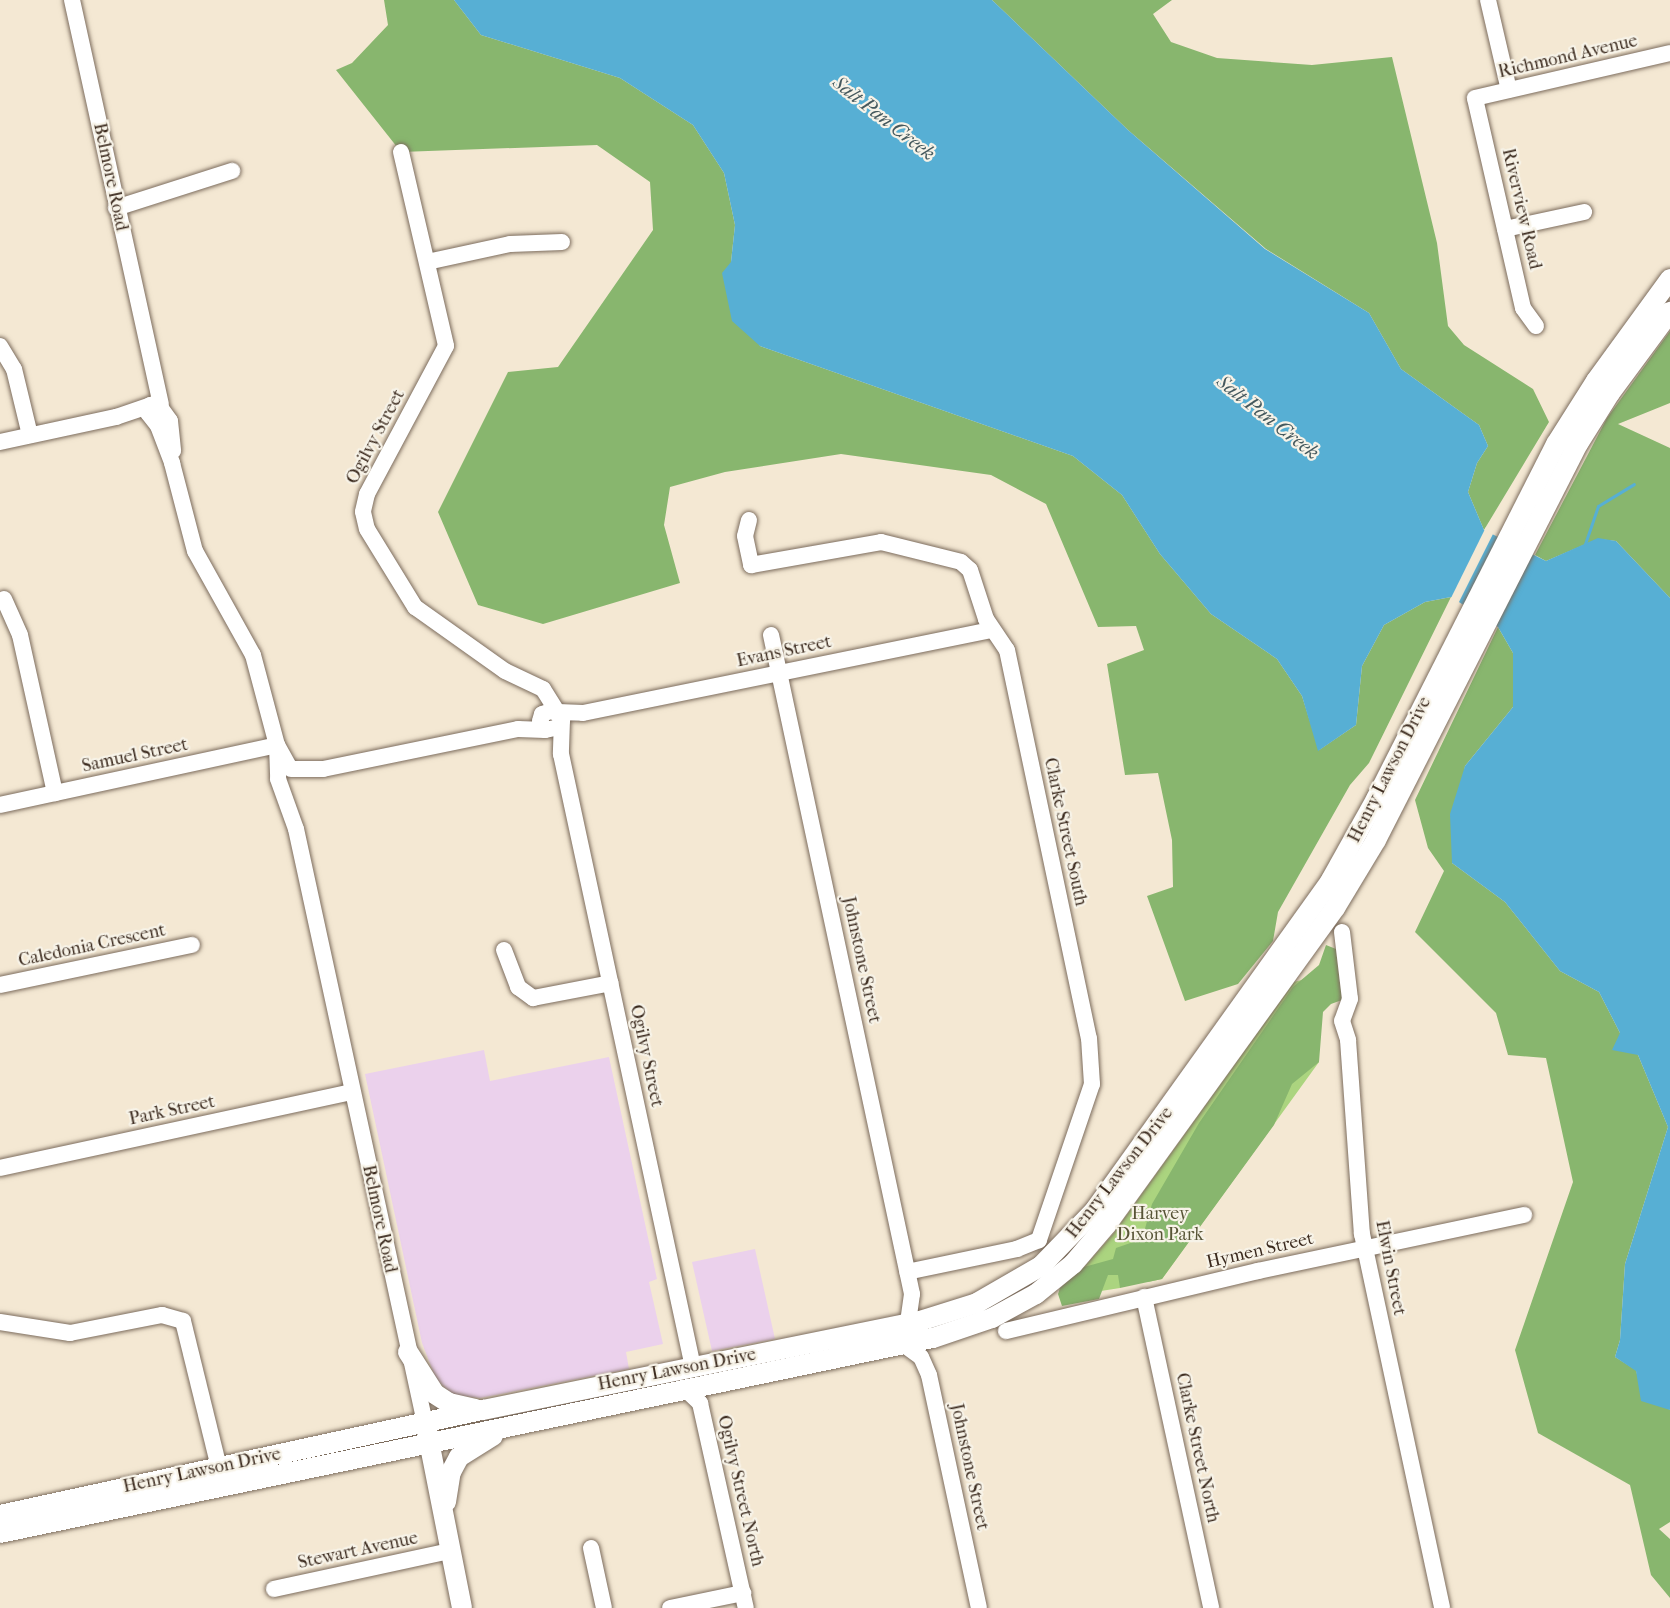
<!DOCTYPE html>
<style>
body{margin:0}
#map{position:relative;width:1670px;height:1608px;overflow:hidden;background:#f4e8d3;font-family:"IM FELL French Canon",serif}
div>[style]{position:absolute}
.built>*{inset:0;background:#ebd1ec}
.green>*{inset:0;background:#abd47f}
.forest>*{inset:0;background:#88b66e}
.water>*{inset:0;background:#57afd4}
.pier>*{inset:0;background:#f4e8d3}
.stream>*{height:3px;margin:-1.5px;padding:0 1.5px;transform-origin:1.5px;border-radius:1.5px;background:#57afd4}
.roads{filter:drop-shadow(0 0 2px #7c6c5d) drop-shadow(0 0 2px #7c6c5d)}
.minor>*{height:16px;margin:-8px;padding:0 8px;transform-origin:8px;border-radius:8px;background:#fff}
.major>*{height:20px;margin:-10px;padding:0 10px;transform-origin:10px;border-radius:10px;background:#fff}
span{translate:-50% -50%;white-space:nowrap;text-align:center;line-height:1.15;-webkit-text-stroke:4.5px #f7f3e8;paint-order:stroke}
.street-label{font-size:18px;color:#3b2a1e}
.park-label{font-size:18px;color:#575436}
.water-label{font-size:20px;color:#45595e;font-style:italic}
</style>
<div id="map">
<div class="built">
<i style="clip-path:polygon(484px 1050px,490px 1081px,609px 1057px,657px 1279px,649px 1282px,663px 1344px,626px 1352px,629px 1369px,480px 1398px,453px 1395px,436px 1379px,422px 1343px,365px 1074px)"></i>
<i style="clip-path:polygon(755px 1249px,775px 1339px,712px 1351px,692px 1262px)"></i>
</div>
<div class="green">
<i style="clip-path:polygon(1324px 974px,1310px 996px,1319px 1062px,1162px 1279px,1148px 1282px,1128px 1264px,1120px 1288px,1088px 1293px,1078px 1274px,1113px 1234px,1294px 982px)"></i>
</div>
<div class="forest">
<i style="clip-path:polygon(384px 0,454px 0,481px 35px,620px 78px,693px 125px,724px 173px,735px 225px,731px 262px,760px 346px,1073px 456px,1122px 495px,1160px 554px,1211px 614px,1277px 659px,1302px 696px,1319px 750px,1356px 725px,1362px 666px,1384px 625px,1425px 602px,1451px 597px,1369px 763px,1350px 785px,1278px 912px,1273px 941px,1238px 984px,1185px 1001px,1147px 896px,1173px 887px,1172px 840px,1158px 773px,1125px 775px,1107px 664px,1144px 650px,1136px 626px,1098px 627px,1046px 504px,991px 475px,841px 454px,725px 472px,670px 487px,664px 525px,680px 583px,543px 624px,478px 605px,438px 512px,508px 372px,558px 367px,653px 230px,650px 182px,597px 145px,401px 152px,336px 70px,352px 63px,388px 25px)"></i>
<i style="clip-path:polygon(992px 0,1172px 0,1153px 14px,1171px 42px,1217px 58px,1312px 65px,1392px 57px,1437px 243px,1448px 326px,1464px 345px,1533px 389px,1549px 422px,1484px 530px,1468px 492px,1477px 463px,1488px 446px,1479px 425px,1401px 369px,1369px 313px,1266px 249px,1128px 130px)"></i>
<i style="clip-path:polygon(1670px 331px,1670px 403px,1618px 424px,1670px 448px,1670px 598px,1616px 541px,1598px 539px,1546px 561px,1535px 555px,1607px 418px)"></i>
<i style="clip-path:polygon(1498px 627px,1513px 653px,1513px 707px,1465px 766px,1452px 863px,1505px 902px,1560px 971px,1599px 992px,1620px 1033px,1638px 1055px,1668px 1127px,1625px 1264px,1620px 1340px,1615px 1357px,1636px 1370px,1641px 1390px,1670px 1410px,1670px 1522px,1659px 1529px,1670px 1539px,1670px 1598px,1651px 1575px,1630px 1485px,1538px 1433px,1515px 1350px,1573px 1182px,1546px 1058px,1508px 1055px,1496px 1013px,1415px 932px,1444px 871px,1428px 848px,1415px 800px)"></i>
<i style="clip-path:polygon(1326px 945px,1336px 949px,1342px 1000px,1331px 1004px,1323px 1012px,1319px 1062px,1292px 1084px,1274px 1125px,1162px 1279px,1120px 1288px,1118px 1275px,1108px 1275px,1099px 1299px,1062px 1306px,1058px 1294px,1060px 1288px,1084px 1267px,1113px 1259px,1116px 1248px,1142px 1239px,1152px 1204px,1199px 1123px,1293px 987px,1319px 965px)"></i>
</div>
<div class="water">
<i style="clip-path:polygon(454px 0,992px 0,1128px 130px,1265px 249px,1369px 313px,1401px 369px,1479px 425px,1488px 446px,1477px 463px,1468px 492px,1484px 530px,1546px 561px,1598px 538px,1616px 541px,1670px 598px,1670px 1410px,1641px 1401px,1636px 1371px,1615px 1357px,1620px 1340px,1625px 1264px,1668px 1127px,1638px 1055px,1612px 1050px,1620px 1033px,1599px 992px,1560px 971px,1505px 902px,1452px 863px,1450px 814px,1465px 766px,1513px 707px,1513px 653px,1498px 627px,1451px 597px,1425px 602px,1384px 625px,1362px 666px,1356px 725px,1318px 751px,1302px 696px,1277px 659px,1211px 614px,1160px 554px,1122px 495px,1073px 456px,760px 346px,732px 321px,722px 273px,731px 262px,735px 225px,724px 173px,693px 125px,620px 78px,481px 35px)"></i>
</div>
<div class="pier">
<i style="clip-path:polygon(1486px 527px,1494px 532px,1458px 604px,1450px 600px)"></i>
</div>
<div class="stream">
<i style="left:1585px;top:544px;width:40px;rotate:-71.1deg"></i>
<i style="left:1598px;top:506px;width:42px;rotate:-31.4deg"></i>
</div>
<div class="roads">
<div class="minor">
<i style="left:72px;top:0;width:414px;rotate:77.6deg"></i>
<i style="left:1488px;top:0;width:92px;rotate:76.9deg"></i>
<i style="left:401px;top:152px;width:199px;rotate:76.9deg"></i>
<i style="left:446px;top:346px;width:168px;rotate:118.1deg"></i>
<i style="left:367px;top:494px;width:18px;rotate:103deg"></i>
<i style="left:363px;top:512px;width:17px;rotate:77deg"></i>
<i style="left:367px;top:529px;width:92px;rotate:58.4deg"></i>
<i style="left:415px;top:607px;width:110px;rotate:35.4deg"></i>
<i style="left:505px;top:671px;width:42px;rotate:25.3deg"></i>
<i style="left:543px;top:689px;width:26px;rotate:58deg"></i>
<i style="left:116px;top:208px;width:122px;rotate:-17.7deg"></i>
<i style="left:1505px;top:229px;width:81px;rotate:-12.1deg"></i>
<i style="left:427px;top:262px;width:85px;rotate:-12.2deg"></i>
<i style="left:510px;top:244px;width:52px;rotate:-2.2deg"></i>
<i style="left:1536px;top:326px;width:22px;rotate:-126deg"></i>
<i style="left:1523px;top:308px;width:215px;rotate:-102.9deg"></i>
<i style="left:1475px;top:98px;width:200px;rotate:-13deg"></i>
<i style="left:0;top:346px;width:27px;rotate:59deg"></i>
<i style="left:14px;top:369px;width:68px;rotate:76.4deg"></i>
<i style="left:150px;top:405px;width:8px;rotate:104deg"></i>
<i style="left:148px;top:413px;width:16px;rotate:52deg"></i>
<i style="left:158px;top:426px;width:40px;rotate:69deg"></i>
<i style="left:172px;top:463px;width:91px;rotate:75.4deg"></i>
<i style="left:195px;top:551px;width:119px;rotate:60.9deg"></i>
<i style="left:253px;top:655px;width:93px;rotate:75.1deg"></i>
<i style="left:277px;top:745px;width:26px;rotate:61deg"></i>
<i style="left:0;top:442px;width:119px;rotate:-12.2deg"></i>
<i style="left:116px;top:417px;width:43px;rotate:-18.9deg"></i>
<i style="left:157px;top:403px;width:22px;rotate:54deg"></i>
<i style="left:170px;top:421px;width:30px;rotate:84deg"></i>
<i style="left:749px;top:520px;width:16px;rotate:104deg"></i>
<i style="left:745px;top:536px;width:30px;rotate:78deg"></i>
<i style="left:751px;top:565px;width:132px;rotate:-10deg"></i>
<i style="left:881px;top:542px;width:82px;rotate:14deg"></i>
<i style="left:961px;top:562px;width:12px;rotate:42deg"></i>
<i style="left:970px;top:570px;width:52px;rotate:71.9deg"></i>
<i style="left:986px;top:619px;width:37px;rotate:56deg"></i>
<i style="left:1007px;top:650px;width:397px;rotate:78.1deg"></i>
<i style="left:1089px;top:1038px;width:46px;rotate:86.3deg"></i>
<i style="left:1092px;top:1084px;width:165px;rotate:108.8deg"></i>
<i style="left:1039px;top:1240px;width:24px;rotate:158deg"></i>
<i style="left:1017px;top:1249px;width:112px;rotate:168.2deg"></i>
<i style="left:4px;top:599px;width:39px;rotate:66deg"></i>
<i style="left:20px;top:635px;width:162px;rotate:77.5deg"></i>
<i style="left:771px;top:635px;width:674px;rotate:77.92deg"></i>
<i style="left:912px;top:1294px;width:30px;rotate:98deg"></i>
<i style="left:558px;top:712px;width:25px;rotate:2deg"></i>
<i style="left:583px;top:713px;width:417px;rotate:-11.5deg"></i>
<i style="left:560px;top:727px;width:15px;rotate:169deg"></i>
<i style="left:545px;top:730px;width:10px;rotate:-119deg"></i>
<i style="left:540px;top:721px;width:7px;rotate:-74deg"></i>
<i style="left:542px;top:714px;width:13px;rotate:-18deg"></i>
<i style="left:554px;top:710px;width:13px;rotate:51deg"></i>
<i style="left:562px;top:720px;width:34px;rotate:92deg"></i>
<i style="left:561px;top:754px;width:627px;rotate:77.85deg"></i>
<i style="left:277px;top:745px;width:34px;rotate:88deg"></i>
<i style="left:278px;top:779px;width:53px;rotate:70.2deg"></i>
<i style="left:296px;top:829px;width:608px;rotate:77.75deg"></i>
<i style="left:291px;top:769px;width:32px"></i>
<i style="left:323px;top:769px;width:199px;rotate:-11.6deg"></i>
<i style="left:518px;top:729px;width:27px;rotate:2deg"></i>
<i style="left:0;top:805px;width:283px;rotate:-12.2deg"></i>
<i style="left:1342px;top:932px;width:67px;rotate:83.2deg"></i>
<i style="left:1350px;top:999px;width:23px;rotate:110deg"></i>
<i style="left:1342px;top:1021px;width:20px;rotate:72deg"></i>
<i style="left:1348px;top:1040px;width:195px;rotate:85.9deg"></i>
<i style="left:1362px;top:1234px;width:382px;rotate:77.9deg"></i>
<i style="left:504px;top:950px;width:40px;rotate:69deg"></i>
<i style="left:518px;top:987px;width:19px;rotate:36deg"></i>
<i style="left:533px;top:998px;width:79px;rotate:-10.9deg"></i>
<i style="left:0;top:985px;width:196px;rotate:-11.8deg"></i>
<i style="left:0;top:1168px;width:360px;rotate:-12.2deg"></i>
<i style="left:1144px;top:1297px;width:318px;rotate:77.8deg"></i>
<i style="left:0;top:1322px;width:71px;rotate:8.9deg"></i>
<i style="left:70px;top:1333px;width:94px;rotate:-11.1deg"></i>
<i style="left:162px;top:1315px;width:22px;rotate:16deg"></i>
<i style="left:183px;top:1321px;width:151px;rotate:76.2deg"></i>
<i style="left:1006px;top:1331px;width:259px;rotate:-13.4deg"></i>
<i style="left:1258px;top:1271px;width:272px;rotate:-11.9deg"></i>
<i style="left:903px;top:1344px;width:22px;rotate:36deg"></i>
<i style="left:921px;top:1357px;width:20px;rotate:66deg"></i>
<i style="left:929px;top:1375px;width:238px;rotate:77.9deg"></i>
<i style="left:685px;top:1389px;width:21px;rotate:43deg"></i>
<i style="left:700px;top:1403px;width:210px;rotate:77.4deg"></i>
<i style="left:591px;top:1548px;width:61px;rotate:77.8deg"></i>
<i style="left:274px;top:1589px;width:180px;rotate:-12.2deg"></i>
<i style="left:670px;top:1608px;width:75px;rotate:-11.6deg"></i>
</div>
<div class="major">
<i style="left:408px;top:1352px;width:50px;rotate:57.3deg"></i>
<i style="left:435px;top:1394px;width:17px;rotate:33deg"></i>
<i style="left:449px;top:1403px;width:27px;rotate:13deg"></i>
<i style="left:427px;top:1431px;width:180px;rotate:78.8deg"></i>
<i style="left:446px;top:1502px;width:30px;rotate:-81deg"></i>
<i style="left:451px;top:1472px;width:17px;rotate:-62deg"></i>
<i style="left:459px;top:1457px;width:40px;rotate:-32deg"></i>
<i style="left:0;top:1515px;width:494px;rotate:-12.3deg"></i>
<i style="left:483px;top:1410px;width:446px;rotate:-11.5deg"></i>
<i style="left:920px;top:1321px;width:60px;rotate:-17.5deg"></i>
<i style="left:977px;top:1303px;width:74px;rotate:-30deg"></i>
<i style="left:1041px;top:1266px;width:78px;rotate:-46deg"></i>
<i style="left:1095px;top:1210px;width:406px;rotate:-54.4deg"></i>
<i style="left:1331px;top:880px;width:93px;rotate:-60.9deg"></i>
<i style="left:1376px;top:799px;width:398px;rotate:-63.1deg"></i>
<i style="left:1556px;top:444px;width:75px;rotate:-57.6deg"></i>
<i style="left:1596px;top:381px;width:126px;rotate:-54deg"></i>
<i style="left:0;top:1533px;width:953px;rotate:-11.81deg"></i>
<i style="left:933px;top:1338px;width:62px;rotate:-18.7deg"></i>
<i style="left:992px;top:1318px;width:50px;rotate:-28.6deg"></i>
<i style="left:1036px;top:1294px;width:48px;rotate:-39deg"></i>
<i style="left:1073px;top:1264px;width:52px;rotate:-49.6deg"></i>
<i style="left:1107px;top:1224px;width:390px;rotate:-54.2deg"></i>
<i style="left:1335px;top:908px;width:79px;rotate:-58.9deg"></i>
<i style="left:1376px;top:840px;width:445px;rotate:-63deg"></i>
<i style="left:1578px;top:444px;width:60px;rotate:-57.9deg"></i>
<i style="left:1610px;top:393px;width:101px;rotate:-53.5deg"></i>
</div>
</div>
<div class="street-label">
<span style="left:1568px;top:57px;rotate:-13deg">Richmond Avenue</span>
<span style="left:110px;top:177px;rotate:78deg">Belmore Road</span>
<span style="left:1521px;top:209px;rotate:77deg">Riverview Road</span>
<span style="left:376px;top:437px;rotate:-62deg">Ogilvy Street</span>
<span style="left:784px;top:652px;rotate:-12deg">Evans Street</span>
<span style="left:135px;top:756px;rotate:-12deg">Samuel Street</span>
<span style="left:1390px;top:770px;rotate:-63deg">Henry Lawson Drive</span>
<span style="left:1065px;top:832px;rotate:78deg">Clarke Street South</span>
<span style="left:92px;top:946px;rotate:-12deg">Caledonia Crescent</span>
<span style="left:861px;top:960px;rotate:78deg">Johnstone Street</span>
<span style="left:646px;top:1056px;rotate:78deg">Ogilvy Street</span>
<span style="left:172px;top:1111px;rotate:-12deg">Park Street</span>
<span style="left:1120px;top:1173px;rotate:-52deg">Henry Lawson Drive</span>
<span style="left:379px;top:1219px;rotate:78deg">Belmore Road</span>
<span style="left:1260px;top:1251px;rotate:-13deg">Hymen Street</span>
<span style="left:1390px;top:1268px;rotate:79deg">Elwin Street</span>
<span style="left:677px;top:1370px;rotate:-11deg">Henry Lawson Drive</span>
<span style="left:1197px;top:1448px;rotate:78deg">Clarke Street North</span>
<span style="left:969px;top:1467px;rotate:78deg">Johnstone Street</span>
<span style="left:202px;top:1471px;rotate:-12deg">Henry Lawson Drive</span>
<span style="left:740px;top:1491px;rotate:77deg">Ogilvy Street North</span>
<span style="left:358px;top:1551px;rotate:-12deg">Stewart Avenue</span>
</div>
<div class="park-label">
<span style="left:1160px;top:1225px">Harvey<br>Dixon Park</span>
</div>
<div class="water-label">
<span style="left:884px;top:118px;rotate:38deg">Salt Pan Creek</span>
<span style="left:1268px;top:417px;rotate:38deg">Salt Pan Creek</span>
</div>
</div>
